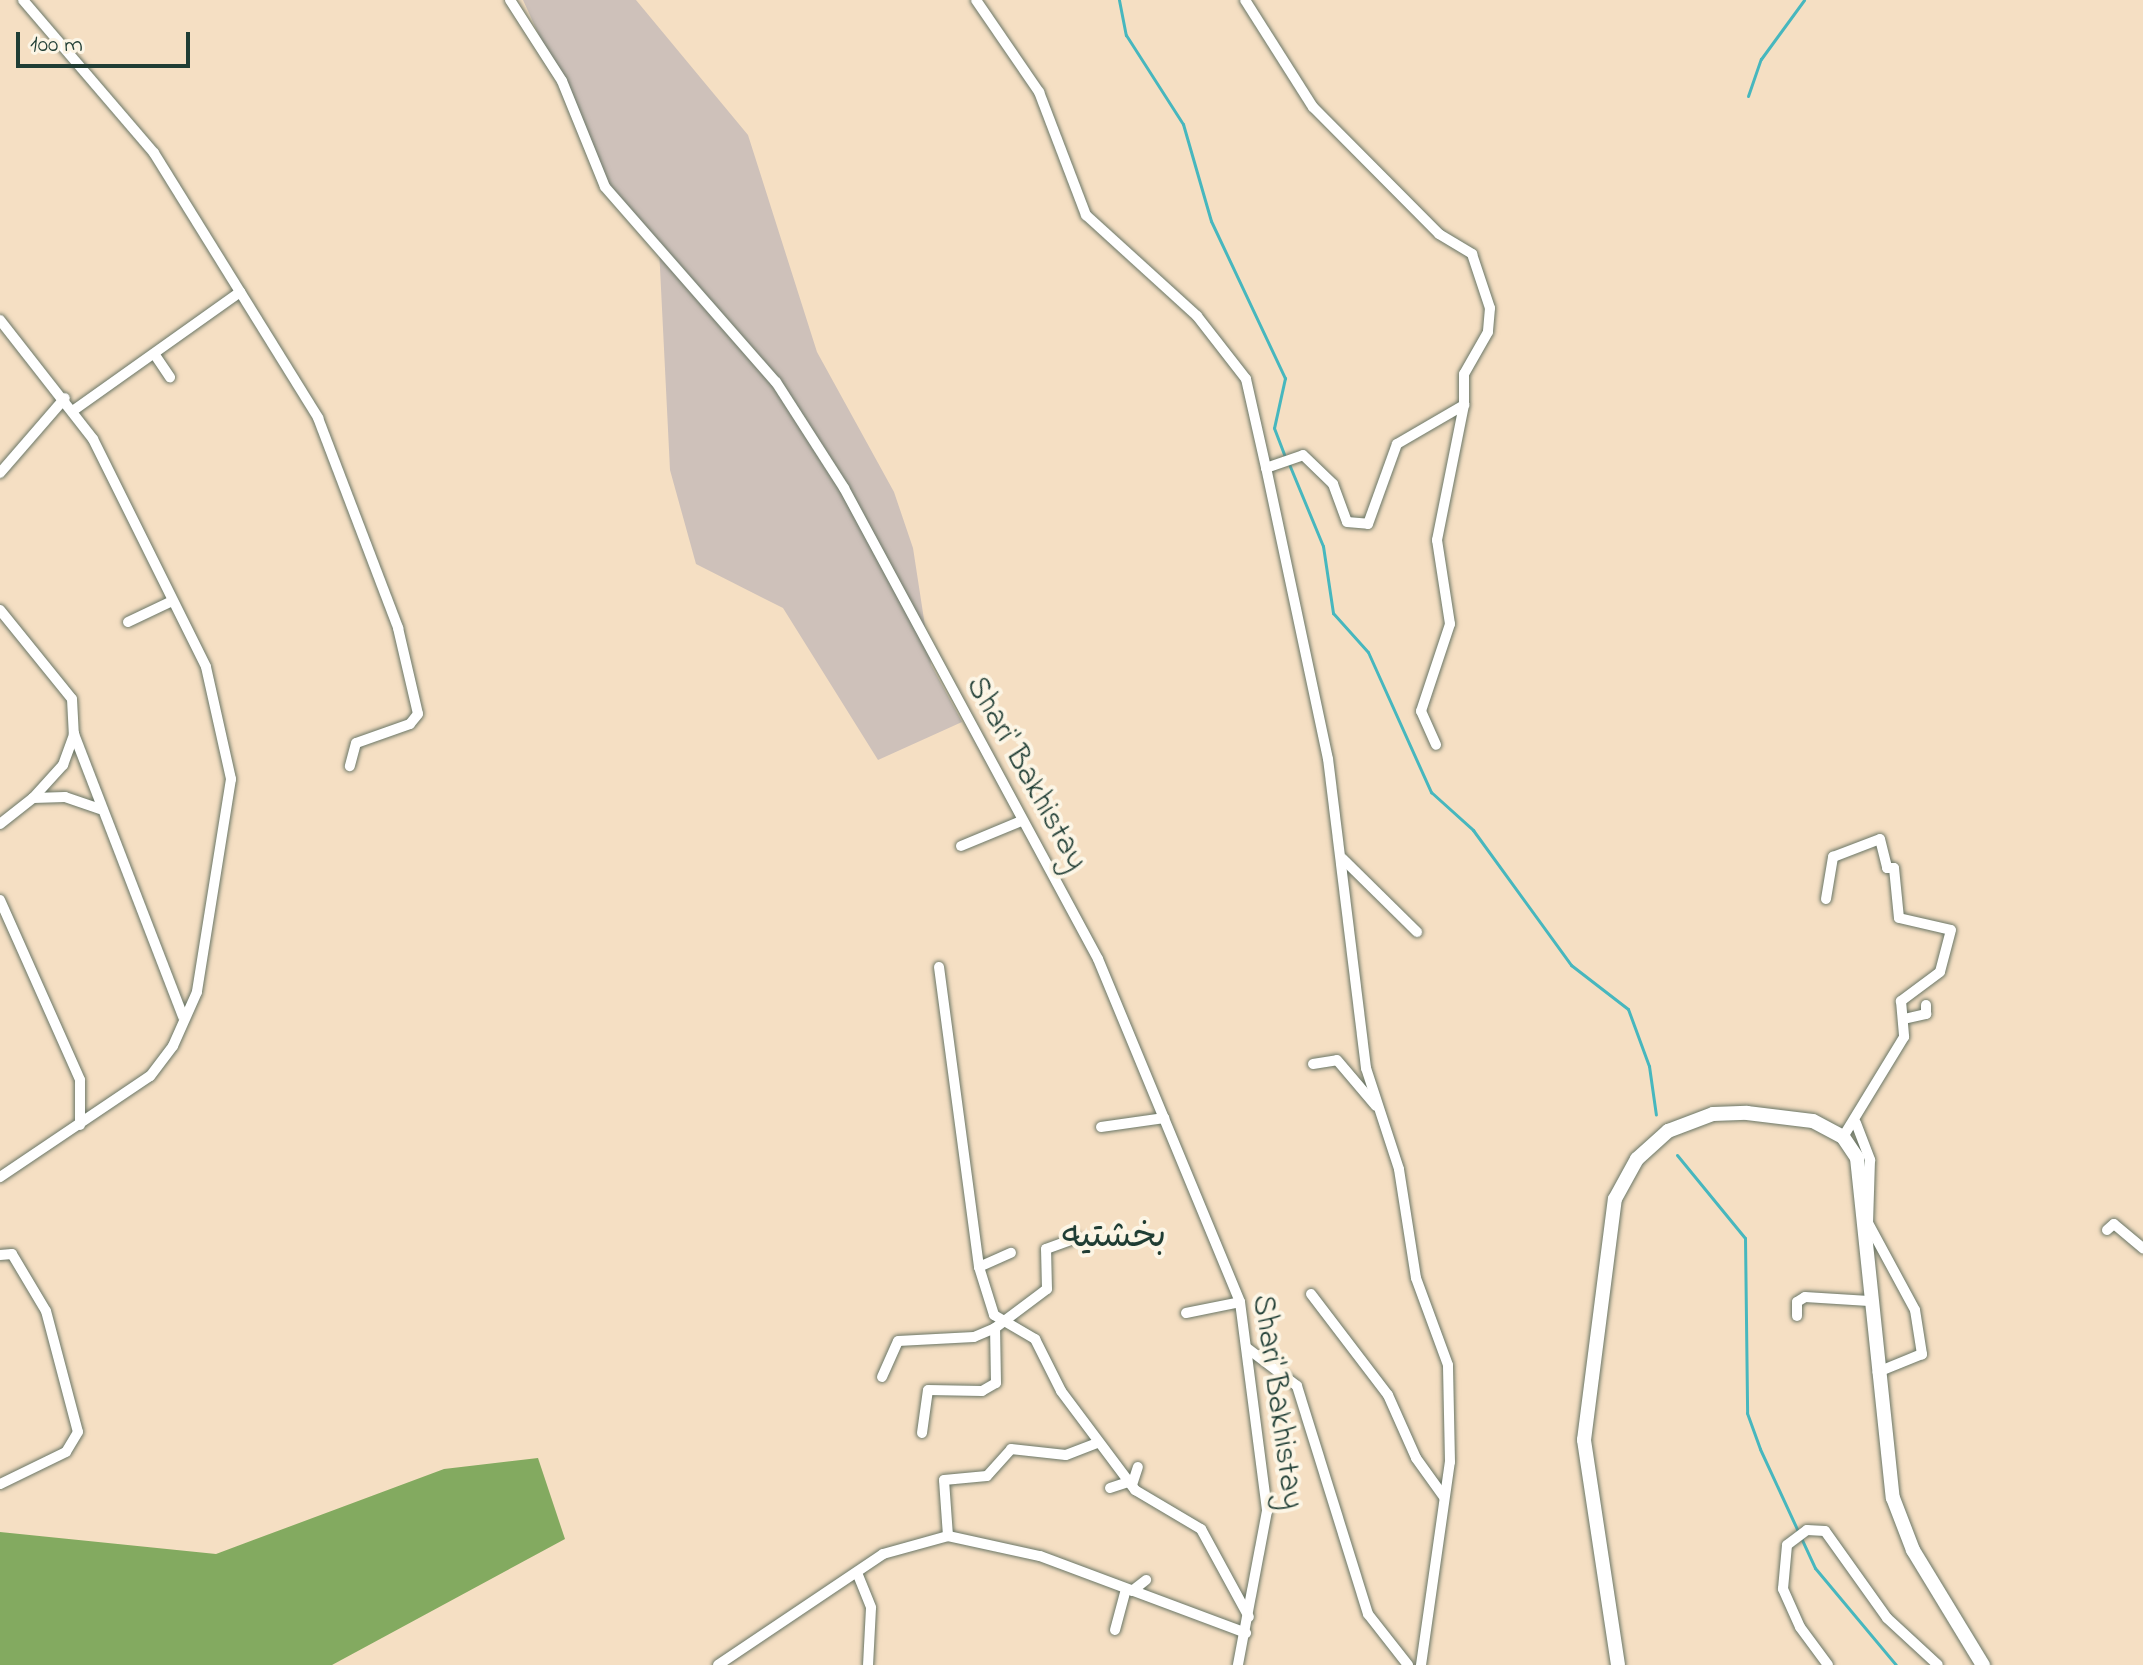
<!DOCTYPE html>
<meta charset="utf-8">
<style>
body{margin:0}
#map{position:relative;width:2143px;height:1665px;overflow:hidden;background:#f5dfc3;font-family:"Indie Flower","Playpen Sans Arabic",sans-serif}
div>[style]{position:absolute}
.industrial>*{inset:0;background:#cec1ba}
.forest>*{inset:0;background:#83aa60}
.stream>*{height:3px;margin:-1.5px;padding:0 1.5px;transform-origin:1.5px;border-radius:1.5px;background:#47b7be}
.roads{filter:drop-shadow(0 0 2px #6a7666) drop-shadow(0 0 2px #6a7666)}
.minor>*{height:10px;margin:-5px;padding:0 5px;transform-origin:5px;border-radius:5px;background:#fff}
.secondary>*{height:14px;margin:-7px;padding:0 7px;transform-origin:7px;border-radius:7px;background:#fff}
span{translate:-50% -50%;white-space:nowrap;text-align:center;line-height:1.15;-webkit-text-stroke:8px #fcf5e5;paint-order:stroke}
.street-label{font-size:32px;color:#1f3d34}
.quarter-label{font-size:36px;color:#1f3d34}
.scale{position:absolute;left:16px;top:32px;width:174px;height:36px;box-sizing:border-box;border:4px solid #1f3d34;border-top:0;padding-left:10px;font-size:24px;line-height:28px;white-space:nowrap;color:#1f3d34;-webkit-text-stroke:6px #fcf5e5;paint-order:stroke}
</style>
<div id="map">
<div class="industrial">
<i style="clip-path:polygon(523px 0,636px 0,748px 135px,817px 352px,894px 492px,913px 548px,931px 665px,962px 722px,878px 760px,783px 608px,696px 564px,670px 470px,659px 248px,605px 180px)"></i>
</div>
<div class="forest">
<i style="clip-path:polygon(538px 1458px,565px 1539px,332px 1665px,0 1665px,0 1532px,216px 1554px,444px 1469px)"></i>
</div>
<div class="stream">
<i style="left:1119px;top:0;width:36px;rotate:79deg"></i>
<i style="left:1126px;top:35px;width:106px;rotate:57.4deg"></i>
<i style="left:1183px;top:124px;width:101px;rotate:73.9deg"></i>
<i style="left:1211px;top:221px;width:174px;rotate:64.8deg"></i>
<i style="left:1285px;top:378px;width:51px;rotate:102.4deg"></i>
<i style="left:1274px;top:428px;width:31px;rotate:69deg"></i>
<i style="left:1748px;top:96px;width:39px;rotate:-71deg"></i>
<i style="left:1761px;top:59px;width:73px;rotate:-53.9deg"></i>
<i style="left:1289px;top:464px;width:89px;rotate:67.5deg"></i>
<i style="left:1323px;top:546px;width:68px;rotate:81.5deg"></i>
<i style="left:1333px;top:613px;width:52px;rotate:48.1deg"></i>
<i style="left:1368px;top:652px;width:154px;rotate:65.8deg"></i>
<i style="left:1431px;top:792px;width:57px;rotate:42.1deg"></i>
<i style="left:1473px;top:830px;width:167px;rotate:54deg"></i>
<i style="left:1571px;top:965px;width:72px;rotate:37.7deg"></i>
<i style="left:1628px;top:1009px;width:61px;rotate:69.8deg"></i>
<i style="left:1649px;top:1066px;width:49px;rotate:81.9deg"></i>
<i style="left:1677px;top:1155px;width:107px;rotate:50.7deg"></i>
<i style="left:1745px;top:1238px;width:175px;rotate:89.3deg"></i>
<i style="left:1747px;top:1413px;width:38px;rotate:70deg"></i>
<i style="left:1760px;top:1449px;width:131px;rotate:65.2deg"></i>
<i style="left:1815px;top:1568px;width:126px;rotate:50.1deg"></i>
</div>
<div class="roads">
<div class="minor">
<i style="left:23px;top:0;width:201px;rotate:49.4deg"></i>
<i style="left:154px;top:153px;width:312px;rotate:58.2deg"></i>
<i style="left:318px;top:418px;width:225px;rotate:69.1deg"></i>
<i style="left:398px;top:628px;width:88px;rotate:76.9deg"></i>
<i style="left:418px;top:714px;width:13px;rotate:129deg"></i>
<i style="left:410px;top:724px;width:57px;rotate:160.6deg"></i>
<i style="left:356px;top:743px;width:24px;rotate:105deg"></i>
<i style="left:510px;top:0;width:96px;rotate:57.3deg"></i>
<i style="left:562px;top:81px;width:114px;rotate:67.9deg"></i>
<i style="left:605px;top:187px;width:259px;rotate:48.8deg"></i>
<i style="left:776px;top:382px;width:126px;rotate:57.3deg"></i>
<i style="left:844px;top:488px;width:535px;rotate:61.66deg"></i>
<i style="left:1098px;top:959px;width:371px;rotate:67.5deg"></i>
<i style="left:1240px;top:1302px;width:211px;rotate:82.6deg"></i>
<i style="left:1267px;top:1511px;width:157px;rotate:100.7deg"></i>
<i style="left:976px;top:0;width:112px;rotate:55.6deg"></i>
<i style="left:1039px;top:92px;width:132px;rotate:69.1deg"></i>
<i style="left:1086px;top:215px;width:150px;rotate:42.3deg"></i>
<i style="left:1197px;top:316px;width:80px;rotate:52.1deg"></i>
<i style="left:1246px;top:379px;width:91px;rotate:77.3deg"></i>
<i style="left:1245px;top:0;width:127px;rotate:57.6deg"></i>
<i style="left:1313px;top:107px;width:179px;rotate:45.2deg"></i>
<i style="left:1439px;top:234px;width:39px;rotate:31deg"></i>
<i style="left:1472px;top:254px;width:57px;rotate:71.6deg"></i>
<i style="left:1490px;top:308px;width:24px;rotate:95deg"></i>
<i style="left:1488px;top:332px;width:48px;rotate:119.7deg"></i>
<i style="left:1464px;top:374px;width:31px;rotate:90deg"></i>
<i style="left:1464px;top:405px;width:138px;rotate:101.3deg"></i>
<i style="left:1437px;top:540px;width:85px;rotate:81.2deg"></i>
<i style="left:1450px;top:624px;width:92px;rotate:108.4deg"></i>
<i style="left:1421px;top:711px;width:37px;rotate:66deg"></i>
<i style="left:0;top:320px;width:151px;rotate:52deg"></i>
<i style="left:93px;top:439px;width:254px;rotate:63.6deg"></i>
<i style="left:206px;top:667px;width:115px;rotate:77.4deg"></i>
<i style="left:231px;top:779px;width:216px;rotate:99.1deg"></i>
<i style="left:197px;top:992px;width:59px;rotate:114deg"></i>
<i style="left:173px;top:1046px;width:38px;rotate:127deg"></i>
<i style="left:150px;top:1076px;width:181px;rotate:146deg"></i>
<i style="left:155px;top:355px;width:27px;rotate:56deg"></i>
<i style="left:74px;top:410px;width:204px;rotate:-35.4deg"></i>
<i style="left:0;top:473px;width:99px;rotate:-49.1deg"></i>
<i style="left:0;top:610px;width:114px;rotate:51deg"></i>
<i style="left:72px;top:699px;width:35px;rotate:87deg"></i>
<i style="left:74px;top:734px;width:303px;rotate:68.9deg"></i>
<i style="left:128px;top:622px;width:49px;rotate:-25.5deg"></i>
<i style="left:33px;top:798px;width:45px;rotate:-47.7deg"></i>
<i style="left:63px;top:765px;width:33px;rotate:-70deg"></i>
<i style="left:0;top:824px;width:42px;rotate:-38.2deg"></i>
<i style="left:33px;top:798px;width:32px;rotate:-2deg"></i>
<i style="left:65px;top:797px;width:37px;rotate:19deg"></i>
<i style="left:961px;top:846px;width:65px;rotate:-22.6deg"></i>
<i style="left:1343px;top:859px;width:104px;rotate:44.6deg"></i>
<i style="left:1826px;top:899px;width:43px;rotate:-80.5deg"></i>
<i style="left:1833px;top:857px;width:50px;rotate:-21deg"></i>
<i style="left:1880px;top:839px;width:30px;rotate:76deg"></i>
<i style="left:1887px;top:868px;width:7px"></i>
<i style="left:1894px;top:868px;width:50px;rotate:84.3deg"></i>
<i style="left:1899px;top:918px;width:53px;rotate:13deg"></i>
<i style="left:1951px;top:930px;width:43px;rotate:104.7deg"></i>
<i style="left:1940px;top:972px;width:49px;rotate:143.4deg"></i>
<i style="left:1901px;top:1001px;width:36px;rotate:85deg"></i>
<i style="left:1904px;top:1037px;width:117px;rotate:121.4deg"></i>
<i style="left:0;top:900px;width:197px;rotate:66deg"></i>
<i style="left:80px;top:1080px;width:45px;rotate:90deg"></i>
<i style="left:939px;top:967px;width:303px;rotate:82.4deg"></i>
<i style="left:979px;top:1267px;width:50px;rotate:72.6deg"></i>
<i style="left:994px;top:1315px;width:48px;rotate:30.3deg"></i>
<i style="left:1035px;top:1339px;width:58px;rotate:63.4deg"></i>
<i style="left:1061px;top:1391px;width:124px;rotate:53.2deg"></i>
<i style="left:1135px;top:1490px;width:77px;rotate:30.6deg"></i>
<i style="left:1201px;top:1529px;width:100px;rotate:61.4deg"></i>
<i style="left:1904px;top:1019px;width:23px;rotate:-13deg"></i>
<i style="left:1926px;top:1014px;width:9px;rotate:-90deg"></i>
<i style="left:1313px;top:1064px;width:24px;rotate:-9deg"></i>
<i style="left:1337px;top:1060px;width:60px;rotate:49.7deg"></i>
<i style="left:1856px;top:1123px;width:40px;rotate:69deg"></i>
<i style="left:1870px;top:1160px;width:63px;rotate:91.8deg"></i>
<i style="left:1868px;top:1223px;width:99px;rotate:61.6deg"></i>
<i style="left:1915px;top:1310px;width:45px;rotate:81deg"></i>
<i style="left:1922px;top:1354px;width:48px;rotate:157.8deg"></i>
<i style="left:1101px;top:1127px;width:64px;rotate:-8.1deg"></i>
<i style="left:2107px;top:1230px;width:9px;rotate:-41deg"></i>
<i style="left:2114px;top:1224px;width:38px;rotate:40deg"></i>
<i style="left:0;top:1255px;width:12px;rotate:-5deg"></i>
<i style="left:12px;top:1254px;width:66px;rotate:59.2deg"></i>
<i style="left:46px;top:1311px;width:125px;rotate:75.2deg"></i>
<i style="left:78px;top:1432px;width:23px;rotate:121deg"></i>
<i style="left:66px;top:1452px;width:73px;rotate:154.1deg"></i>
<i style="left:979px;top:1267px;width:35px;rotate:-24deg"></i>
<i style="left:1311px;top:1294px;width:127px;rotate:52.7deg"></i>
<i style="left:1388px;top:1395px;width:69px;rotate:66deg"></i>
<i style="left:1416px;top:1458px;width:48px;rotate:54.3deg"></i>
<i style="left:1186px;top:1313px;width:55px;rotate:-11.5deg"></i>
<i style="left:1797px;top:1316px;width:14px;rotate:-90deg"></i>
<i style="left:1797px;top:1302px;width:9px;rotate:-32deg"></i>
<i style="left:1805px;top:1297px;width:64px;rotate:3.6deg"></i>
<i style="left:1247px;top:1348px;width:63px;rotate:37.2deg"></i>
<i style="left:1297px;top:1386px;width:239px;rotate:72.7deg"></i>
<i style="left:1368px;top:1614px;width:65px;rotate:51.9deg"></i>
<i style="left:882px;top:1377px;width:39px;rotate:-66deg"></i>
<i style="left:898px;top:1341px;width:76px;rotate:-3deg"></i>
<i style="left:974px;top:1337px;width:23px;rotate:-23deg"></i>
<i style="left:995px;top:1328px;width:65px;rotate:-36.9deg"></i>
<i style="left:1047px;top:1289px;width:40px;rotate:-91.4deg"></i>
<i style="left:1046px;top:1249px;width:33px;rotate:-20deg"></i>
<i style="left:922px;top:1433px;width:43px;rotate:-82.1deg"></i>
<i style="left:928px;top:1390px;width:54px;rotate:1.1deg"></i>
<i style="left:982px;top:1391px;width:16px;rotate:-30deg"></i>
<i style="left:996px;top:1383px;width:55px;rotate:-91deg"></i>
<i style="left:1132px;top:1485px;width:19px;rotate:-72deg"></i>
<i style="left:1110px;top:1488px;width:20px;rotate:-18deg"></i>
<i style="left:948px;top:1536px;width:56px;rotate:-94.1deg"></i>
<i style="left:944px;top:1480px;width:43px;rotate:-5.3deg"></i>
<i style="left:987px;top:1476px;width:36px;rotate:-48deg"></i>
<i style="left:1011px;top:1449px;width:55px;rotate:6.2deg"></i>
<i style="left:1066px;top:1455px;width:33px;rotate:-21deg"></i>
<i style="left:858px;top:1575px;width:35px;rotate:68deg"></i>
<i style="left:871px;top:1608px;width:57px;rotate:93deg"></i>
<i style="left:1132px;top:1591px;width:18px;rotate:-38deg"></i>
<i style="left:1115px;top:1630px;width:42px;rotate:-75deg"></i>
<i style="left:718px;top:1665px;width:199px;rotate:-33.9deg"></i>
<i style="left:883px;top:1554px;width:67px;rotate:-15.5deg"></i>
<i style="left:948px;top:1536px;width:94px;rotate:12.3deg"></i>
<i style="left:1040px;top:1556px;width:220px;rotate:20.5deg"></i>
<i style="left:1421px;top:1665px;width:205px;rotate:-81.9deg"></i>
<i style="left:1450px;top:1462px;width:97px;rotate:-91.2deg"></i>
<i style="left:1448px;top:1365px;width:93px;rotate:-110.2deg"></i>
<i style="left:1416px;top:1278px;width:110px;rotate:-98.9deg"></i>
<i style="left:1399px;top:1169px;width:106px;rotate:-108.1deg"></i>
<i style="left:1366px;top:1068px;width:311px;rotate:-97deg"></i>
<i style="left:1328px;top:759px;width:298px;rotate:-102deg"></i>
<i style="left:1266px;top:468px;width:39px;rotate:-19deg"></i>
<i style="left:1303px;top:455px;width:42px;rotate:44deg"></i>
<i style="left:1333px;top:484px;width:40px;rotate:69.8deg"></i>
<i style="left:1347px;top:522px;width:21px;rotate:5deg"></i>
<i style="left:1368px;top:524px;width:85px;rotate:-70.1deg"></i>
<i style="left:1397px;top:444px;width:78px;rotate:-30.2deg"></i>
<i style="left:1828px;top:1665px;width:47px;rotate:-126.4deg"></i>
<i style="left:1800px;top:1627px;width:42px;rotate:-114.1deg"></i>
<i style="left:1783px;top:1589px;width:44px;rotate:-84.8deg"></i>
<i style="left:1787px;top:1545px;width:25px;rotate:-37deg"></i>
<i style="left:1807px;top:1530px;width:18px;rotate:3deg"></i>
<i style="left:1825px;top:1531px;width:107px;rotate:54.5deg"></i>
<i style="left:1887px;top:1618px;width:69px;rotate:42.7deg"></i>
</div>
<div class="secondary">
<i style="left:1618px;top:1665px;width:228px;rotate:-98.6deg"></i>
<i style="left:1584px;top:1440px;width:243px;rotate:-82.7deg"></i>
<i style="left:1615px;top:1199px;width:46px;rotate:-61.2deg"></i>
<i style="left:1637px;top:1159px;width:42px;rotate:-42.1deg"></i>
<i style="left:1668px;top:1131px;width:48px;rotate:-20.7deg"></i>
<i style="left:1713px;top:1114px;width:34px;rotate:-2deg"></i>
<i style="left:1747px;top:1113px;width:66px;rotate:6.9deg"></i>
<i style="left:1813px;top:1121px;width:34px;rotate:28deg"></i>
<i style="left:1843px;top:1137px;width:25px;rotate:56deg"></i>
<i style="left:1857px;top:1158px;width:342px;rotate:84deg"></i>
<i style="left:1893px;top:1498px;width:56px;rotate:69deg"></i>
<i style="left:1913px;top:1550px;width:135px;rotate:58.7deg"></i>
</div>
</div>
<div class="street-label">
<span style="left:1025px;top:774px;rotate:61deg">Shari' Bakhistay</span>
<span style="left:1276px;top:1402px;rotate:82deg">Shari' Bakhistay</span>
</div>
<div class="quarter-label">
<span style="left:1114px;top:1238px">بخشتيه</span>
</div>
<div class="scale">100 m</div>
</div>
